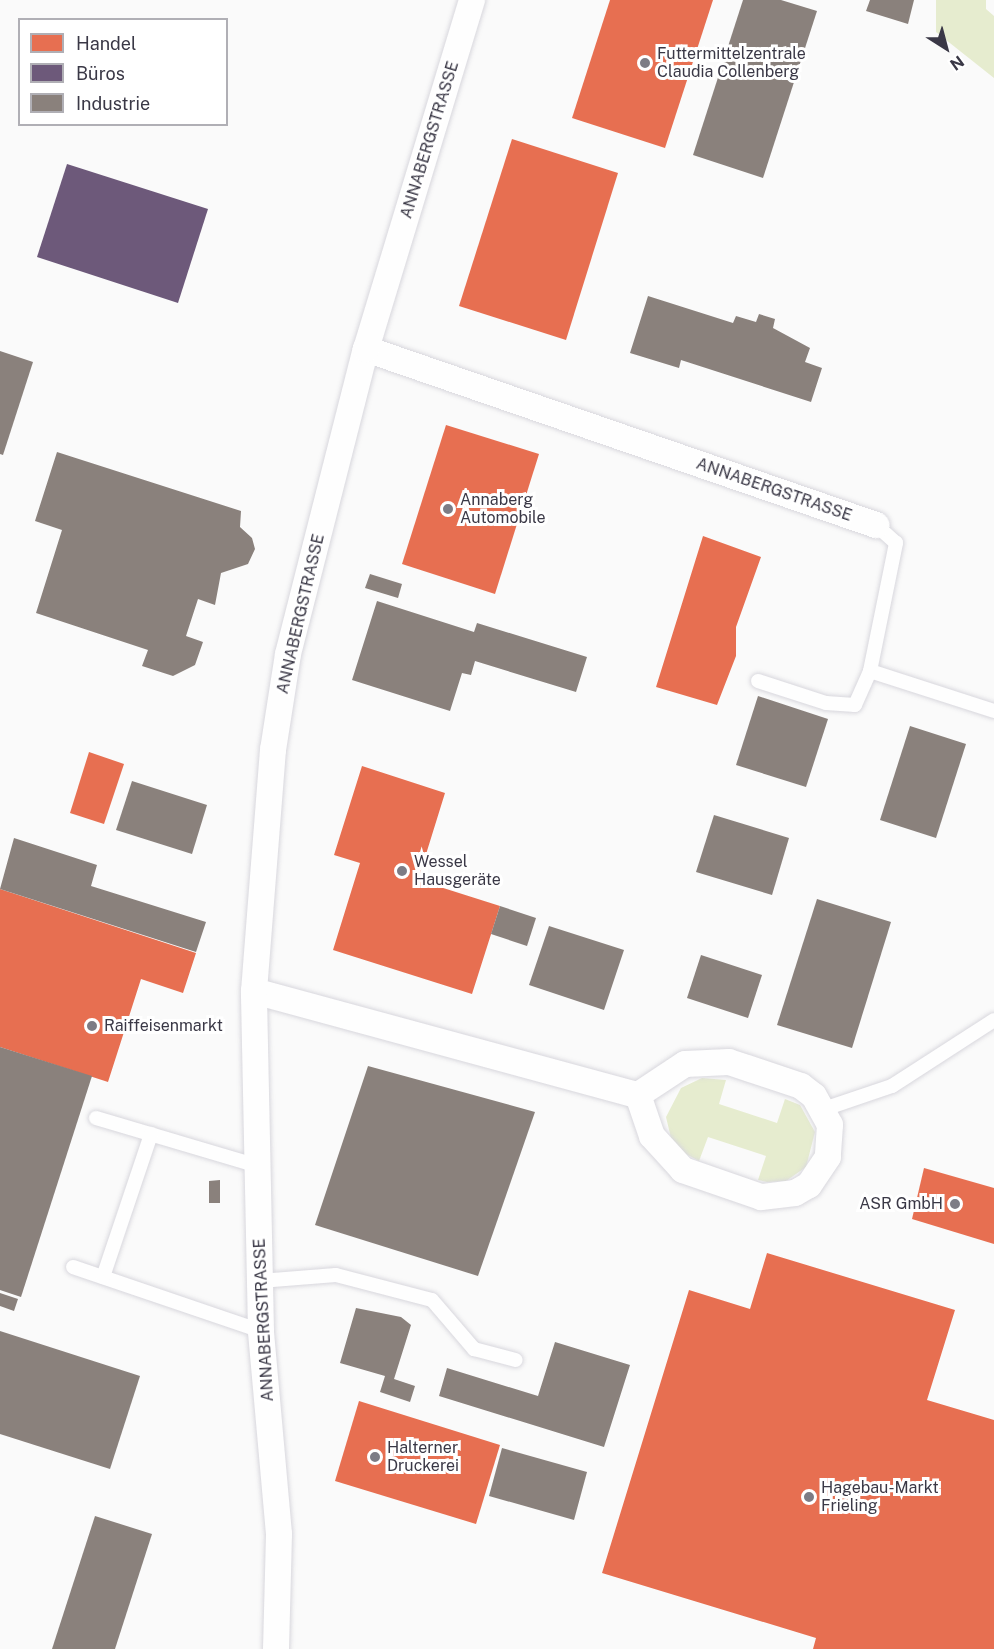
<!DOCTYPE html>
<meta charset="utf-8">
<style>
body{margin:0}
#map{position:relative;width:994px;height:1649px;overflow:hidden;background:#fafafa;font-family:"Public Sans",sans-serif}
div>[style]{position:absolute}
.green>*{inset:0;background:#e6eccf}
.shops>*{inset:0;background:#e76f51}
.offices>*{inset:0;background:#6d597a}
.industry>*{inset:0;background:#8a817c}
.roads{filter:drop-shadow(0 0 2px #d8d7dd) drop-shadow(0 0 2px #d8d7dd)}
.lane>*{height:14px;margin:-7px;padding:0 7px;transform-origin:7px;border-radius:7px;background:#fefefe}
.street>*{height:26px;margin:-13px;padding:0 13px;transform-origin:13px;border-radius:13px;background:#fefefe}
.dots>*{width:16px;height:16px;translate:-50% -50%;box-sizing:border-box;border:3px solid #fff;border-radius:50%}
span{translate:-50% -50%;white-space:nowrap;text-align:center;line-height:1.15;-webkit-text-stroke:6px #fff;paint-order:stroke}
.poi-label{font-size:16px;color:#3a3846}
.left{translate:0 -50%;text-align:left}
.right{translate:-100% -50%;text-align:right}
.street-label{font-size:16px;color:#3a3846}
.legend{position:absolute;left:18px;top:18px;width:210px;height:108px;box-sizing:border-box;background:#fff;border:2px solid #b0afb5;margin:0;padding:8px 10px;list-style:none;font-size:18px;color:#3a3846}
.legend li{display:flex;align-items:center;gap:12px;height:30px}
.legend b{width:30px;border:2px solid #b0afb5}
.north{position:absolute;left:916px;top:18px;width:60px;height:60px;-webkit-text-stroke:4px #fff;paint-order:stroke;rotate:144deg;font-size:16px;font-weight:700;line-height:24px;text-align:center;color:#3a3846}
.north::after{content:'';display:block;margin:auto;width:21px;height:27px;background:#3a3846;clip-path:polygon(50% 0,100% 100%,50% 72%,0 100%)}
</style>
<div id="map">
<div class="green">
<i style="clip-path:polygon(936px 0,986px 0,986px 9px,994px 16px,994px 78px,936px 32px)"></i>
<i style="clip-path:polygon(702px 1078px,726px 1080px,719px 1104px,777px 1123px,785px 1099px,800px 1105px,815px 1132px,806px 1167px,786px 1181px,767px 1182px,758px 1180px,766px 1156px,708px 1137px,699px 1161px,686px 1154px,671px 1138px,666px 1117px,681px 1088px)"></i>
</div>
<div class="shops">
<i style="clip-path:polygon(610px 0,713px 0,665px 148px,572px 118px)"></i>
<i style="clip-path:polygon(512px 139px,618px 173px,566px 340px,459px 306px)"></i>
<i style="clip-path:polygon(446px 425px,539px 454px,495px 594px,402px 564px)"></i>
<i style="clip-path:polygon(703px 536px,761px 557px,736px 627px,736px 656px,717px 705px,656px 687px)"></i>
<i style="clip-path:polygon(89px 752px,124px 764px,104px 824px,70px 813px)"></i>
<i style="clip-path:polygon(362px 766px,445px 793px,418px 880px,500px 906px,472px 994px,333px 950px,360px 863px,334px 855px)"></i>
<i style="clip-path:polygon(0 889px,196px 953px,183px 993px,141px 979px,108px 1082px,0 1047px)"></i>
<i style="clip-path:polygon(924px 1168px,994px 1188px,994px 1244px,912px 1219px)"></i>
<i style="clip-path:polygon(767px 1253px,955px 1310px,927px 1400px,994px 1420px,994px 1649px,813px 1649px,816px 1638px,602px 1573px,689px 1290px,750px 1309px)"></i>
<i style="clip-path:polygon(359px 1401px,500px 1445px,476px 1524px,335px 1481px)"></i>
</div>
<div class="offices">
<i style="clip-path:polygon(67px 164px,208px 209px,178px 303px,37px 257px)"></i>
</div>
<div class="industry">
<i style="clip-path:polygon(743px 0,781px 0,817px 11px,763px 178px,693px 155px)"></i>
<i style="clip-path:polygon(870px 0,914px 0,908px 24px,866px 11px)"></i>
<i style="clip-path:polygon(648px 296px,733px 323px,736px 316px,756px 322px,759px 314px,775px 319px,773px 328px,810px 348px,805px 362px,822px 368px,811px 402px,681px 360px,679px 368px,630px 353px)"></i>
<i style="clip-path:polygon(0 351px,33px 362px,3px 455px,0 454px)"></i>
<i style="clip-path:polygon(57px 452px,241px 511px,240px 527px,252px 538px,255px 549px,248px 564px,221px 573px,215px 605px,198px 599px,186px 636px,203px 642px,195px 665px,173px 676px,142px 666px,148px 650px,36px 613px,62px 530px,35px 521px)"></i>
<i style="clip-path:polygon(370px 574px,402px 584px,398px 598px,365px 588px)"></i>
<i style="clip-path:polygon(377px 601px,474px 632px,477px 623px,587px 657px,576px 692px,475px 661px,471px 675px,462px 673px,450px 711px,352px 680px)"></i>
<i style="clip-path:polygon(758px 696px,828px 719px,806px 787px,736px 765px)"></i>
<i style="clip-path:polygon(910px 726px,966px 744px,936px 838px,880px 820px)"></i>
<i style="clip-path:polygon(132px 781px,207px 805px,192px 854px,116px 830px)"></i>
<i style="clip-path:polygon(714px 815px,789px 838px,772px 895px,696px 872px)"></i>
<i style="clip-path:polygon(14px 838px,97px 865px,91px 886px,206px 922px,196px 952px,0 889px)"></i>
<i style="clip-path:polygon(817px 899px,891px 922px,852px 1048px,777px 1025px)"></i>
<i style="clip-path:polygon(500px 906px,536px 918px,527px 946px,491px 934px)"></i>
<i style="clip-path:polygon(549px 926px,624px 950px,604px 1010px,529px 985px)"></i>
<i style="clip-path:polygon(701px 955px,762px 975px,748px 1018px,687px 998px)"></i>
<i style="clip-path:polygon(0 1047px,92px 1076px,21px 1297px,0 1290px)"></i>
<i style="clip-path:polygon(368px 1066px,535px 1112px,478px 1276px,315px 1225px)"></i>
<i style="clip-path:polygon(220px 1180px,220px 1203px,209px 1203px,209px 1181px)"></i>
<i style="clip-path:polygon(0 1293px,18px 1299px,14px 1311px,0 1306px)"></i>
<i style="clip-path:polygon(356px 1308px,401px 1317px,411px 1325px,394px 1379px,415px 1386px,410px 1402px,380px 1392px,385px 1376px,340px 1363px)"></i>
<i style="clip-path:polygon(0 1331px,140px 1376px,110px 1469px,0 1434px)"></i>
<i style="clip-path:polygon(555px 1342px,630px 1365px,604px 1447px,439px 1396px,447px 1368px,538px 1396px)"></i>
<i style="clip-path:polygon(502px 1448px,587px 1472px,574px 1520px,489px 1496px)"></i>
<i style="clip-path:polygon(95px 1516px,152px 1534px,115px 1649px,52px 1649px)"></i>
</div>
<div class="roads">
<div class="lane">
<i style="left:870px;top:671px;width:130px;rotate:17.9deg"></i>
<i style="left:758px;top:681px;width:71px;rotate:17.9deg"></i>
<i style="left:826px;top:703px;width:29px;rotate:4deg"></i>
<i style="left:855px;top:705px;width:37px;rotate:-66deg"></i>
<i style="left:870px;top:671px;width:131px;rotate:-78.5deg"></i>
<i style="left:896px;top:543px;width:27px;rotate:-138deg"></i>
<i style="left:824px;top:1109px;width:72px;rotate:-18.7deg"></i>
<i style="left:892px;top:1086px;width:121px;rotate:-32.9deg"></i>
<i style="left:96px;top:1118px;width:169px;rotate:16.5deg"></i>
<i style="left:73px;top:1267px;width:199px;rotate:18.8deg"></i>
<i style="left:103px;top:1277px;width:151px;rotate:-71.4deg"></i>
<i style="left:260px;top:1281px;width:76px;rotate:-4.5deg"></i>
<i style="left:336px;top:1275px;width:99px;rotate:14.6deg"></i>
<i style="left:432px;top:1300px;width:65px;rotate:49.4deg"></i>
<i style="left:474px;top:1349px;width:43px;rotate:14.7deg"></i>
</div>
<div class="street">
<i style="left:366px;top:349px;width:540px;rotate:19.04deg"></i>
<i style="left:254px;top:991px;width:398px;rotate:15.2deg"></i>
<i style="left:638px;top:1095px;width:56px;rotate:-33.4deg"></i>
<i style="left:685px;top:1064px;width:44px;rotate:-2.6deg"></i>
<i style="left:729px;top:1062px;width:76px;rotate:18.4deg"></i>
<i style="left:801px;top:1086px;width:16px;rotate:38deg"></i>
<i style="left:814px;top:1096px;width:33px;rotate:61deg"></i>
<i style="left:830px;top:1125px;width:32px;rotate:94deg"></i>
<i style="left:828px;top:1157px;width:34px;rotate:124deg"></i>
<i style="left:809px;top:1185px;width:16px;rotate:150deg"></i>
<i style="left:795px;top:1193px;width:34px;rotate:173deg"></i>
<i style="left:761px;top:1197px;width:83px;rotate:-160.9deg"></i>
<i style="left:683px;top:1170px;width:46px;rotate:-132.4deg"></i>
<i style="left:652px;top:1136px;width:43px;rotate:-108.9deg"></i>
<i style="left:276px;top:1649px;width:115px;rotate:-88.5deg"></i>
<i style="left:279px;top:1534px;width:204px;rotate:-95.1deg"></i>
<i style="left:261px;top:1331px;width:340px;rotate:-91.2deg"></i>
<i style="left:254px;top:991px;width:242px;rotate:-85.5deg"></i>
<i style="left:273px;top:750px;width:97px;rotate:-81.1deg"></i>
<i style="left:288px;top:654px;width:315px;rotate:-75.7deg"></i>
<i style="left:366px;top:349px;width:365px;rotate:-73.1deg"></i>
</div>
</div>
<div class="dots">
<i style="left:645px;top:63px;background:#7d7c85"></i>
<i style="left:448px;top:509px;background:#7d7c85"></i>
<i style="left:402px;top:871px;background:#7d7c85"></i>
<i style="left:92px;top:1026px;background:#7d7c85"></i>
<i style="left:955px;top:1204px;background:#7d7c85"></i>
<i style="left:375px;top:1457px;background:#7d7c85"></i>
<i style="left:809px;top:1497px;background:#7d7c85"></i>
</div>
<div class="poi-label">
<span class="left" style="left:657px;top:63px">Futtermittelzentrale<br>Claudia Collenberg</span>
<span class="left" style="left:460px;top:509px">Annaberg<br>Automobile</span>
<span class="left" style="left:414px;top:871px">Wessel<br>Hausgeräte</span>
<span class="left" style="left:104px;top:1026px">Raiffeisenmarkt</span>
<span class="right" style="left:943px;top:1204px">ASR GmbH</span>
<span class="left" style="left:387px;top:1457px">Halterner<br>Druckerei</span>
<span class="left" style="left:821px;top:1497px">Hagebau-Markt<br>Frieling</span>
</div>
<div class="street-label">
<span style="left:430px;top:140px;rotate:-73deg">ANNABERGSTRASSE</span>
<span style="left:774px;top:490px;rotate:19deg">ANNABERGSTRASSE</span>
<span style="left:301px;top:614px;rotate:-77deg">ANNABERGSTRASSE</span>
<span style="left:264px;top:1320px;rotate:-93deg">ANNABERGSTRASSE</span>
</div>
<ul class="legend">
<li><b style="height:16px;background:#e76f51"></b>Handel</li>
<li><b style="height:16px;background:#6d597a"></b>Büros</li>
<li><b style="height:16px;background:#8a817c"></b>Industrie</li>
</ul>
<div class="north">N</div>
</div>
